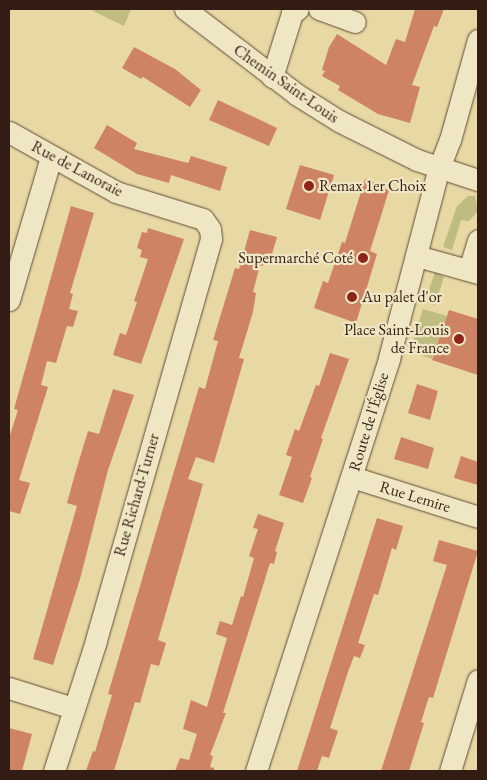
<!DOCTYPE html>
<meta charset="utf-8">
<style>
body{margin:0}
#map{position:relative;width:487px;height:780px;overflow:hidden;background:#e7d8a4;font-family:"EB Garamond",serif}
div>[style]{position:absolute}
.green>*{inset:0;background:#bebc80}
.building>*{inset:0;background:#ce8365}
.roads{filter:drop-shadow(0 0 1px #604b37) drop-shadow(0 0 1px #604b37)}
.minor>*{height:21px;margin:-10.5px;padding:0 10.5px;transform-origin:10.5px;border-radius:10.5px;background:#efe6c4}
.dots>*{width:14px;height:14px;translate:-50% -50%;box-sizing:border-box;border:2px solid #efe6c4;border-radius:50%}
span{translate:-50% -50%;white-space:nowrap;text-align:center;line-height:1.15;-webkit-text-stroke:4.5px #efe6c4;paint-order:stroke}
.street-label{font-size:16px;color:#331c13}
.poi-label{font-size:16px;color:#331c13}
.left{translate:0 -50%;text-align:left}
.right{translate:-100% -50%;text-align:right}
.frame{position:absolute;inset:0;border:10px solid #331c13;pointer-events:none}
</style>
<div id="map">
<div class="green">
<i style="clip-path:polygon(89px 9px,131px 9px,124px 26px)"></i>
<i style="clip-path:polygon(468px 196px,475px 196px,478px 211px,469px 221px,461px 220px,452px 250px,443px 247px,457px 206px)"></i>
<i style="clip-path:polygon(435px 272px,444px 277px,435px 305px,425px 302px)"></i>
<i style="clip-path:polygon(423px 309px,447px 316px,432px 359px,410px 351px)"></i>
</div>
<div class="building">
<i style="clip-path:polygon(415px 9px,444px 9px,437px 27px,434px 26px,412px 85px,420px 87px,410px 123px,378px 114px,338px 90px,340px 86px,322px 76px,325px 71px,322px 70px,329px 47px,337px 34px,386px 65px,396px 39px,405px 42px)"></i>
<i style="clip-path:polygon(134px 47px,175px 69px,201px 90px,190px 107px,143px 77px,141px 79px,122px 68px)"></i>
<i style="clip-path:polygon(218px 100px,277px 128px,269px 146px,209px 120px)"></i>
<i style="clip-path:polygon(107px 125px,137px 143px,134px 149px,188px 163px,191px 156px,227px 167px,220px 191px,171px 175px,169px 183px,137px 174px,94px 148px)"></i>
<i style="clip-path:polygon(300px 165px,334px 175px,320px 220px,286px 209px)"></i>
<i style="clip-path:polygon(365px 179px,376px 183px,375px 186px,389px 190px,370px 251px,377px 254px,356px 323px,314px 308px,323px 281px,328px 283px,342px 242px,345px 243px)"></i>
<i style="clip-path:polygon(71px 206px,94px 213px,70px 293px,73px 294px,69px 309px,78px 311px,73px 327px,67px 326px,56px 363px,47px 361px,41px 385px,48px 387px,19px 480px,30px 483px,20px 514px,9px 511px,9px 438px,18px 410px,14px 409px)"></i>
<i style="clip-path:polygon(148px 228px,184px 239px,141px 364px,113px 355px,120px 333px,126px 335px,137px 302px,134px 301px,148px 259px,140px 257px,142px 250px,137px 248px,142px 232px,147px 233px)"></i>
<i style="clip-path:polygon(250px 230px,277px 237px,272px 254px,267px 253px,263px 266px,260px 265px,253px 292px,256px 293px,253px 312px,239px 358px,244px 359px,214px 463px,196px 457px,188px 479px,203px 484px,158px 640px,166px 643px,159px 666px,151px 664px,140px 703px,135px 702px,114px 771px,86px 771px,93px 751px,95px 752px,112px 695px,108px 694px,199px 387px,205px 389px,218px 341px,213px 340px,235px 268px,239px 269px)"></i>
<i style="clip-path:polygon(449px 310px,478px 319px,478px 375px,432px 360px)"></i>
<i style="clip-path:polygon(330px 353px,349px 359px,321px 438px,323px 439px,310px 477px,312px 478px,303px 503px,279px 495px,292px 457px,286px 455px,295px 429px,299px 431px,316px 385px,319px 386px)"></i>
<i style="clip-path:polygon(417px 384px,438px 391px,430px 420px,408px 413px)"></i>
<i style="clip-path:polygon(113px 389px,134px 395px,108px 470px,80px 579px,53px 665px,33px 659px,77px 506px,67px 503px,75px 474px,88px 431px,99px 434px)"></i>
<i style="clip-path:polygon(401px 437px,434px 448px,428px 469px,394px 459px)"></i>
<i style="clip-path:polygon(461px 456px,478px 462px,478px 485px,454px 478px)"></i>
<i style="clip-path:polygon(258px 514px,284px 523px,275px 551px,277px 552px,274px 564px,270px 563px,223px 713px,226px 713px,210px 755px,213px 756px,210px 767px,214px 768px,214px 771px,175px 771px,180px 758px,189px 760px,197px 734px,183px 729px,191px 700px,207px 707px,227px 638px,216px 634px,220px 621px,232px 625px,241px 596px,243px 597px,254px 558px,249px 556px,258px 529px,253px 528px)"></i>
<i style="clip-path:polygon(377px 518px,403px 526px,396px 550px,392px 548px,378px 595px,374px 594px,358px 643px,365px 645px,360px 658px,354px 656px,348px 672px,330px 728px,338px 731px,329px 758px,322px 756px,317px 771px,297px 771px)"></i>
<i style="clip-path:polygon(439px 540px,478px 551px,433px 698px,429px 697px,421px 722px,424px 723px,409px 771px,381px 771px,447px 565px,433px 561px)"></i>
<i style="clip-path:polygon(9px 728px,32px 734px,22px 771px,9px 771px)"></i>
</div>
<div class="roads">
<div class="minor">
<i style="left:185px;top:9px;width:140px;rotate:37.4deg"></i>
<i style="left:296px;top:94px;width:51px;rotate:32.1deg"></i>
<i style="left:339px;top:121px;width:87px;rotate:26.6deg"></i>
<i style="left:417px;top:160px;width:64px;rotate:18.2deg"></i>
<i style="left:319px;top:9px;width:38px;rotate:20deg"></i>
<i style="left:272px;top:77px;width:67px;rotate:-72.6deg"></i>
<i style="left:292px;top:13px;width:7px;rotate:-34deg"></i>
<i style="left:9px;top:132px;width:123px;rotate:29.3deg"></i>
<i style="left:116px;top:192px;width:91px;rotate:17.2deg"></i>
<i style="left:203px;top:219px;width:12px;rotate:55deg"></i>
<i style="left:210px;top:229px;width:10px;rotate:84deg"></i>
<i style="left:211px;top:239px;width:418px;rotate:106deg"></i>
<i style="left:96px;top:641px;width:137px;rotate:107.9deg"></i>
<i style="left:417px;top:256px;width:63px;rotate:15.6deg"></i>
<i style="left:469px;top:270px;width:31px;rotate:-73deg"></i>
<i style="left:9px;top:300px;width:149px;rotate:-73.6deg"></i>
<i style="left:352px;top:477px;width:132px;rotate:17.6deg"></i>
<i style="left:9px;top:688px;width:67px;rotate:17.4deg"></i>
<i style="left:256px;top:771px;width:434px;rotate:-72.1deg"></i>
<i style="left:389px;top:358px;width:196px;rotate:-75.3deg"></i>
<i style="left:439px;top:168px;width:30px;rotate:-69deg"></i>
<i style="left:450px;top:140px;width:104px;rotate:-74.4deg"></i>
<i style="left:450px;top:771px;width:95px;rotate:-72.9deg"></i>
</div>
</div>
<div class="dots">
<i style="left:309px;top:186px;background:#8f2418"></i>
<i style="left:363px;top:258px;background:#8f2418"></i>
<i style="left:352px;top:297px;background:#8f2418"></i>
<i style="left:459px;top:339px;background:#8f2418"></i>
</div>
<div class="street-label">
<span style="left:286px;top:84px;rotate:35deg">Chemin Saint-Louis</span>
<span style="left:77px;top:169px;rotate:28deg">Rue de Lanoraie</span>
<span style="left:369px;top:422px;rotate:-73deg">Route de l'Église</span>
<span style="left:137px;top:495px;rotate:-74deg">Rue Richard-Turner</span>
<span style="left:415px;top:497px;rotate:17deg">Rue Lemire</span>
</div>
<div class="poi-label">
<span class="left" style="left:319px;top:186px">Remax 1er Choix</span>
<span class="right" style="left:353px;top:258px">Supermarché Coté</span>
<span class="left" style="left:362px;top:297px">Au palet d'or</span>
<span class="right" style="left:449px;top:339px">Place Saint-Louis<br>de France</span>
</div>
<div class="frame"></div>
</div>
